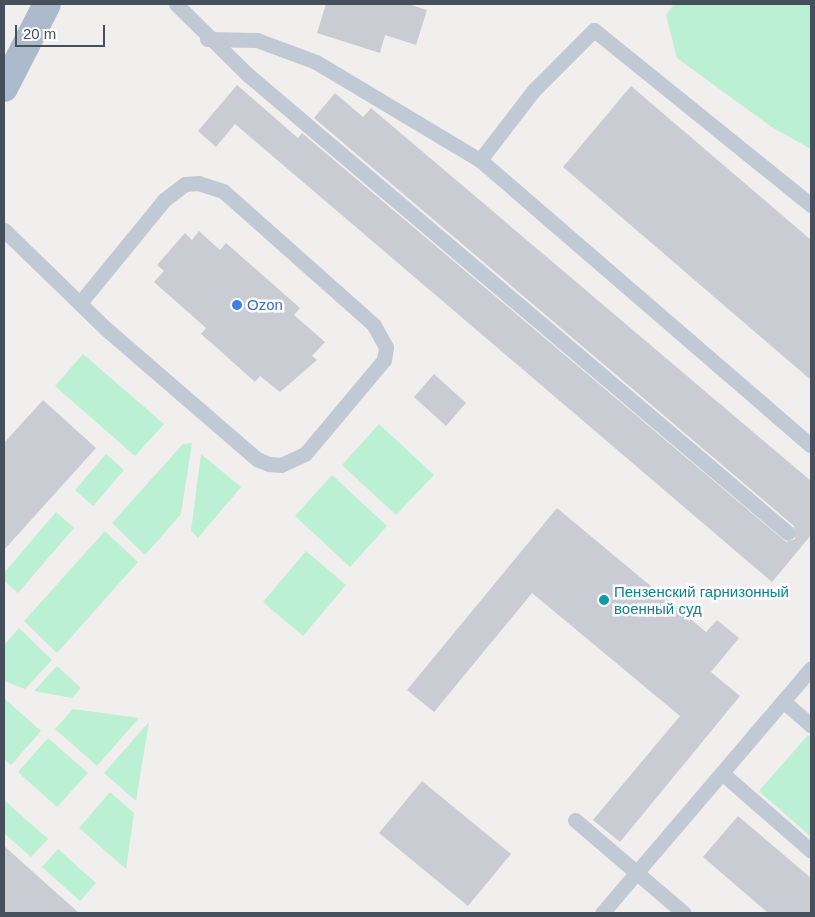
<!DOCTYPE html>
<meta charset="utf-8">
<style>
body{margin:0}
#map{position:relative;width:815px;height:917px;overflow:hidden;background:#f1eeee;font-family:Helvetica,sans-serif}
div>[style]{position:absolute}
.green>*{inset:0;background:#bbf0d4}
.building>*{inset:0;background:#caccd4}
.service>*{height:15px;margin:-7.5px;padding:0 7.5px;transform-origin:7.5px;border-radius:7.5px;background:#c1c9d4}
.primary>*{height:28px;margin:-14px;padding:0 14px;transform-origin:14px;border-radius:14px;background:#adbace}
.dots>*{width:14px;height:14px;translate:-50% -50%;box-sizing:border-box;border:2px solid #fff;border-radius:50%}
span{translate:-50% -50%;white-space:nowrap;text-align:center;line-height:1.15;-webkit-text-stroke:5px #fff;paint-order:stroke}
.shop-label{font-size:15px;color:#366cbe}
.left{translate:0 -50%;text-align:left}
.culture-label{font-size:15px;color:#0d838f}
.frame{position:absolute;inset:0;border:5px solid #464f5c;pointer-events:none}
.scale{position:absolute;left:15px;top:25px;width:90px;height:22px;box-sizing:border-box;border:2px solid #464f5c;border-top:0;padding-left:6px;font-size:15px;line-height:18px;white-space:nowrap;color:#464f5c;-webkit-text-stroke:4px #fff;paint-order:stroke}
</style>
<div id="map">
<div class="green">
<i style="clip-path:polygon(674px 4px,811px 4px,811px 149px,770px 126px,677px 58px,666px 15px)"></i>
<i style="clip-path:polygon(83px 354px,164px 424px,135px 456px,55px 386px)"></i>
<i style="clip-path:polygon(379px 424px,434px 475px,396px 515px,342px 465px)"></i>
<i style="clip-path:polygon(192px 443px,181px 514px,145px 555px,112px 523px,183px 444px)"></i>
<i style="clip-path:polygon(106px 454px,124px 470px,93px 506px,75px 490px)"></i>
<i style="clip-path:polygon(201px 454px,241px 487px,198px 538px,191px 531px)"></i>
<i style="clip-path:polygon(332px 475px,387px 526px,350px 567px,295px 516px)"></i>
<i style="clip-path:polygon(56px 512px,74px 528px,18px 593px,4px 581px,4px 573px)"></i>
<i style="clip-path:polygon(105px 531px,138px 562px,57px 653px,24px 621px)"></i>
<i style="clip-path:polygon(306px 551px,346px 585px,303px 636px,263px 602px)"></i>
<i style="clip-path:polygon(19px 628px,52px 660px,25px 689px,4px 681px,4px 645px)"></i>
<i style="clip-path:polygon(57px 666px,81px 688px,72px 698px,34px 691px)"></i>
<i style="clip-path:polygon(4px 698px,41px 731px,11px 765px,4px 759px)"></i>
<i style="clip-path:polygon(73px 709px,139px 718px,97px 766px,55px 729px)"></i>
<i style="clip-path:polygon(149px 722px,136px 801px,104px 773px)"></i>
<i style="clip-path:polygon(808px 735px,811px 738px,811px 837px,759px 791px)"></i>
<i style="clip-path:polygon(48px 738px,88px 773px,57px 807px,18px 772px)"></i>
<i style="clip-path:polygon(110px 792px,134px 813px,126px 869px,79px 828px)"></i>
<i style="clip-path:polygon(4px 800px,48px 839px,31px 857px,4px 833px)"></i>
<i style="clip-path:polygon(58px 849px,96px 883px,80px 901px,42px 867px)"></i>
</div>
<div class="building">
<i style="clip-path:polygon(326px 4px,408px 4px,427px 10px,416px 45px,385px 35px,380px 53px,317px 33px)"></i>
<i style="clip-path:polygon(237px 85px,298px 138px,302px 133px,786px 542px,795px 539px,794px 526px,314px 118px,335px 93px,363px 117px,371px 108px,811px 481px,811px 535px,772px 582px,235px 124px,216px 147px,198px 131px)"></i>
<i style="clip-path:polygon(631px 86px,811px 240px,811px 380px,563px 167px)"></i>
<i style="clip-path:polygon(199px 231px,220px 250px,226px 243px,300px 308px,294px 315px,325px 342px,312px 356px,317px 360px,280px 392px,260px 376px,255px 382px,216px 347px,201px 334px,206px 328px,154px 282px,164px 271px,157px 265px,185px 233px,192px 240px)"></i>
<i style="clip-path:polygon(434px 374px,466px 403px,446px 426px,414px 397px)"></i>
<i style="clip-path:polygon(43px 400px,96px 448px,4px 550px,4px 443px)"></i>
<i style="clip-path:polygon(557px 508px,706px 632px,717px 620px,739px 638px,711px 672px,740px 696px,620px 842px,593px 820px,680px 716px,532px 593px,434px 712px,407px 690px)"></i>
<i style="clip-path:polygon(422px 781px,511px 854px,468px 906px,379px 833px)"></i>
<i style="clip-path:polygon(738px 816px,811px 878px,811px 913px,768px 913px,703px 857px)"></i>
<i style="clip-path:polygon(4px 846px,79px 913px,4px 913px)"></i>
</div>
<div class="service">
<i style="left:176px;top:4px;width:100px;rotate:44.6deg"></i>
<i style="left:247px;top:74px;width:709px;rotate:40.31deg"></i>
<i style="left:207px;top:39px;width:50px;rotate:1.1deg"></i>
<i style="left:257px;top:40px;width:63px;rotate:20.4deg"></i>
<i style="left:316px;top:62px;width:191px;rotate:30.9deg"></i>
<i style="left:480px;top:160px;width:437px;rotate:40.8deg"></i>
<i style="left:480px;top:160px;width:88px;rotate:-52.4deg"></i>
<i style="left:534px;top:90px;width:85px;rotate:-45deg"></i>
<i style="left:594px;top:30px;width:279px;rotate:38.9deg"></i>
<i style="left:4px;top:230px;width:141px;rotate:44.1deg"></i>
<i style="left:105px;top:328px;width:201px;rotate:40.8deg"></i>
<i style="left:257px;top:459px;width:13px;rotate:23deg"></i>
<i style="left:269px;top:464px;width:12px;rotate:5deg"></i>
<i style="left:281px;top:465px;width:26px;rotate:-25deg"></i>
<i style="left:305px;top:454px;width:123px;rotate:-50deg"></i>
<i style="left:384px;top:360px;width:13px;rotate:-81deg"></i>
<i style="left:386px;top:347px;width:25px;rotate:-119deg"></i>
<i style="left:374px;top:325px;width:202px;rotate:-138.4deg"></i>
<i style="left:223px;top:191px;width:25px;rotate:-162deg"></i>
<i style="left:199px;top:183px;width:14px;rotate:176deg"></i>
<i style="left:185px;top:184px;width:26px;rotate:143deg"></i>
<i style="left:164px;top:200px;width:133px;rotate:129.2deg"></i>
<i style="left:783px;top:701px;width:37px;rotate:41deg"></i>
<i style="left:722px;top:773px;width:118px;rotate:41.2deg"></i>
<i style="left:575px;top:820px;width:143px;rotate:40.5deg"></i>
<i style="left:602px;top:913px;width:322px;rotate:-49.5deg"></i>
</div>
<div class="primary">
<i style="left:4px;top:88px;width:94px;rotate:-62.9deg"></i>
</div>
<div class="dots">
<i style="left:237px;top:305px;background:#3f7fe0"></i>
<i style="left:604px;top:600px;background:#0f9aa8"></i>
</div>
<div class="shop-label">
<span class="left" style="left:247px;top:305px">Ozon</span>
</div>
<div class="culture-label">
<span class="left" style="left:614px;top:600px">Пензенский гарнизонный<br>военный суд</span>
</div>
<div class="frame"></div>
<div class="scale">20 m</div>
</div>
